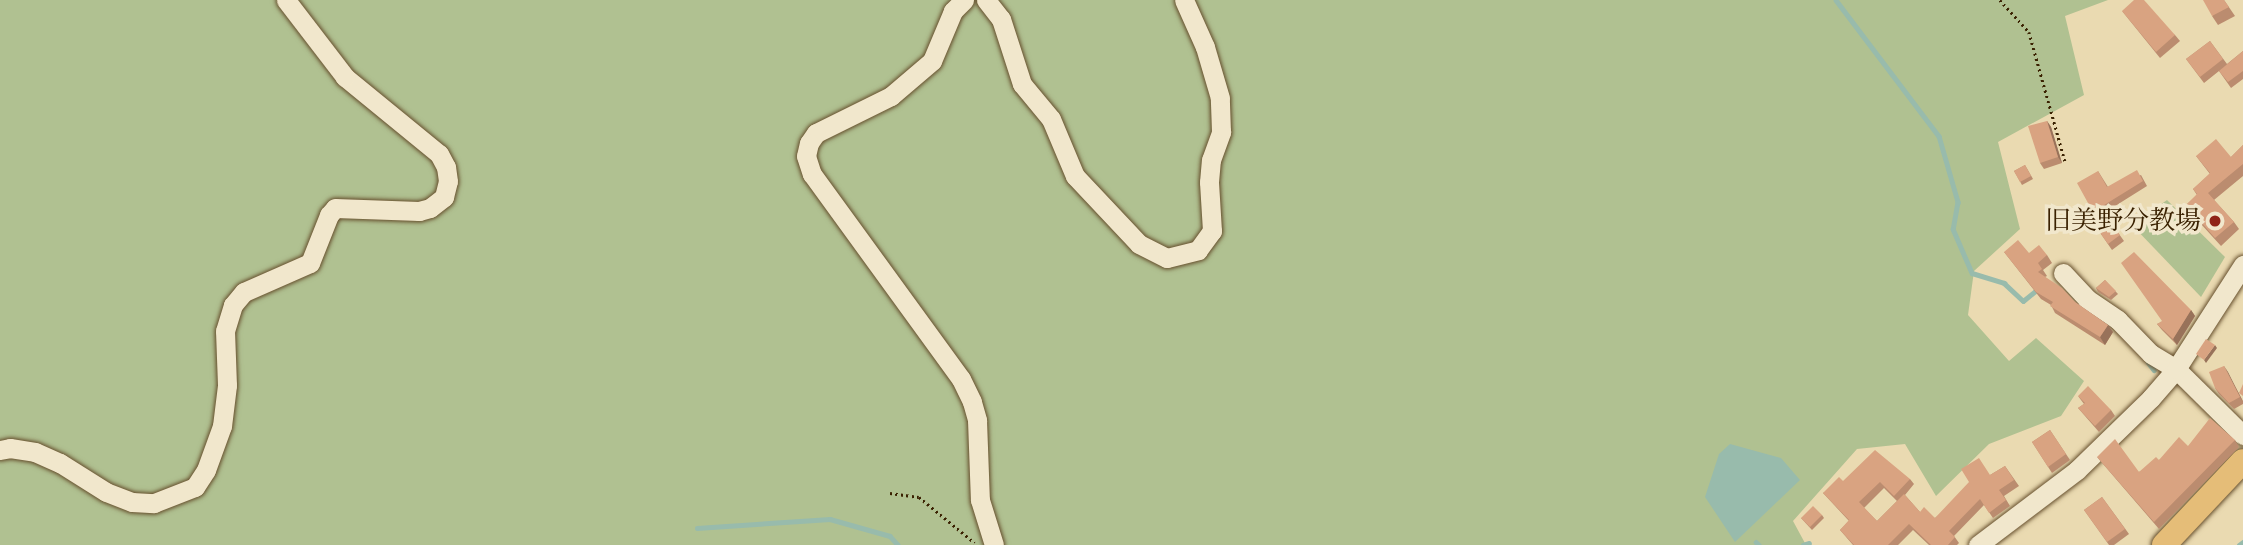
<!DOCTYPE html>
<meta charset="utf-8">
<style>
body{margin:0}
#map{position:relative;width:2243px;height:545px;overflow:hidden;background:#eadab1;font-family:"IM FELL French Canon","Noto Serif JP",serif}
div>[style]{position:absolute}
.green>*{inset:0;background:#b0c191}
.water>*{inset:0;background:#98bbac}
.stream>*{height:4.5px;margin:-2.25px;padding:0 2.25px;transform-origin:2.25px;border-radius:2.25px;background:#98bbac}
.path>*{height:2.5px;margin-top:-1.25px;transform-origin:0;background:repeating-linear-gradient(90deg,#3a2101 0 2px,transparent 0 5.5px)}
.roads{filter:drop-shadow(0 0 2px #664f2d) drop-shadow(0 0 2px #664f2d)}
.minor>*{height:19px;margin:-9.5px;padding:0 9.5px;transform-origin:9.5px;border-radius:9.5px;background:#f1e7cc}
.major>*{height:24px;margin:-12px;padding:0 12px;transform-origin:12px;border-radius:12px;background:#e5bd78}
.wall>*{inset:0;background:#bb8c6f}
.shaded-wall>*{inset:0;background:#98725a}
.building>*{inset:0;background:#d9a381}
.dots>*{width:19px;height:19px;translate:-50% -50%;box-sizing:border-box;border:4px solid #f1e7cc;border-radius:50%}
span{translate:-50% -50%;white-space:nowrap;text-align:center;line-height:1.15;-webkit-text-stroke:7px #f1e7cc;paint-order:stroke}
.poi-label{font-size:26px;color:#3a2101}
.right{translate:-100% -50%;text-align:right}
</style>
<div id="map">
<div class="green">
<i style="clip-path:polygon(0 0,2108px 0,2065px 16px,2084px 95px,1998px 142px,2020px 229px,1974px 271px,1968px 315px,2009px 361px,2036px 338px,2084px 381px,2061px 416px,1989px 444px,1936px 496px,1905px 444px,1857px 449px,1793px 521px,1806px 545px,0 545px)"></i>
<i style="clip-path:polygon(2167px 200px,2225px 257px,2201px 297px,2132px 225px)"></i>
</div>
<div class="water">
<i style="clip-path:polygon(1730px 444px,1781px 458px,1800px 480px,1735px 542px,1705px 497px,1719px 454px)"></i>
</div>
<div class="stream">
<i style="left:1836px;top:0;width:171px;rotate:52.9deg"></i>
<i style="left:1939px;top:136px;width:69px;rotate:73.9deg"></i>
<i style="left:1958px;top:202px;width:27px;rotate:100deg"></i>
<i style="left:1953px;top:229px;width:48px;rotate:66.6deg"></i>
<i style="left:1972px;top:273px;width:34px;rotate:17deg"></i>
<i style="left:2004px;top:283px;width:26px;rotate:43deg"></i>
<i style="left:2023px;top:301px;width:21px;rotate:-39deg"></i>
<i style="left:2148px;top:362px;width:10px;rotate:53deg"></i>
<i style="left:697px;top:528px;width:133px;rotate:-3.9deg"></i>
<i style="left:830px;top:519px;width:62px;rotate:15.8deg"></i>
<i style="left:890px;top:536px;width:12px;rotate:48deg"></i>
<i style="left:1756px;top:542px;width:4px;rotate:45deg"></i>
<i style="left:1803px;top:545px;width:6px;rotate:-18deg"></i>
<i style="left:2239px;top:545px;width:5px;rotate:-37deg"></i>
</div>
<div class="path">
<i style="left:2000px;top:0;width:43px;rotate:47.8deg"></i>
<i style="left:2029px;top:32px;width:134px;rotate:74.4deg"></i>
<i style="left:890px;top:493px;width:29px;rotate:8deg"></i>
<i style="left:919px;top:497px;width:72px;rotate:39.4deg"></i>
</div>
<div class="roads">
<div class="minor">
<i style="left:964px;top:0;width:16px;rotate:135deg"></i>
<i style="left:953px;top:11px;width:54px;rotate:112.8deg"></i>
<i style="left:932px;top:61px;width:54px;rotate:139.5deg"></i>
<i style="left:891px;top:96px;width:84px;rotate:153.7deg"></i>
<i style="left:816px;top:133px;width:12px;rotate:125deg"></i>
<i style="left:809px;top:143px;width:13px;rotate:103deg"></i>
<i style="left:806px;top:156px;width:19px;rotate:72deg"></i>
<i style="left:812px;top:174px;width:253px;rotate:54deg"></i>
<i style="left:961px;top:379px;width:25px;rotate:64deg"></i>
<i style="left:972px;top:402px;width:19px;rotate:74deg"></i>
<i style="left:977px;top:420px;width:80px;rotate:87.9deg"></i>
<i style="left:980px;top:500px;width:47px;rotate:72.7deg"></i>
<i style="left:986px;top:0;width:24px;rotate:52deg"></i>
<i style="left:1001px;top:19px;width:68px;rotate:72.1deg"></i>
<i style="left:1022px;top:84px;width:45px;rotate:50.4deg"></i>
<i style="left:1051px;top:119px;width:62px;rotate:67.2deg"></i>
<i style="left:1075px;top:176px;width:93px;rotate:46.7deg"></i>
<i style="left:1139px;top:244px;width:31px;rotate:27deg"></i>
<i style="left:1167px;top:258px;width:32px;rotate:-14deg"></i>
<i style="left:1198px;top:250px;width:24px;rotate:-54deg"></i>
<i style="left:1212px;top:231px;width:49px;rotate:-93.5deg"></i>
<i style="left:1209px;top:182px;width:22px;rotate:-85deg"></i>
<i style="left:1211px;top:160px;width:30px;rotate:-70deg"></i>
<i style="left:1221px;top:132px;width:34px;rotate:-92deg"></i>
<i style="left:1220px;top:98px;width:53px;rotate:-106.4deg"></i>
<i style="left:1205px;top:47px;width:51px;rotate:-114.1deg"></i>
<i style="left:2063px;top:273px;width:35px;rotate:47deg"></i>
<i style="left:2087px;top:299px;width:37px;rotate:34deg"></i>
<i style="left:2118px;top:320px;width:47px;rotate:45.9deg"></i>
<i style="left:2151px;top:354px;width:29px;rotate:31deg"></i>
<i style="left:2176px;top:369px;width:94px;rotate:44.6deg"></i>
<i style="left:0;top:450px;width:10px;rotate:-11deg"></i>
<i style="left:10px;top:448px;width:25px;rotate:9deg"></i>
<i style="left:35px;top:452px;width:27px;rotate:24deg"></i>
<i style="left:60px;top:463px;width:54px;rotate:32.2deg"></i>
<i style="left:106px;top:492px;width:28px;rotate:21deg"></i>
<i style="left:132px;top:502px;width:22px;rotate:3deg"></i>
<i style="left:154px;top:503px;width:44px;rotate:-21.3deg"></i>
<i style="left:195px;top:487px;width:20px;rotate:-57deg"></i>
<i style="left:206px;top:470px;width:47px;rotate:-70deg"></i>
<i style="left:222px;top:426px;width:41px;rotate:-83deg"></i>
<i style="left:227px;top:385px;width:54px;rotate:-92.1deg"></i>
<i style="left:225px;top:331px;width:27px;rotate:-73deg"></i>
<i style="left:233px;top:305px;width:17px;rotate:-50deg"></i>
<i style="left:244px;top:292px;width:72px;rotate:-23.7deg"></i>
<i style="left:310px;top:263px;width:52px;rotate:-68.4deg"></i>
<i style="left:329px;top:215px;width:9px;rotate:-49deg"></i>
<i style="left:335px;top:208px;width:84px;rotate:2deg"></i>
<i style="left:419px;top:211px;width:11px;rotate:-15deg"></i>
<i style="left:430px;top:208px;width:18px;rotate:-38deg"></i>
<i style="left:444px;top:197px;width:16px;rotate:-76deg"></i>
<i style="left:448px;top:181px;width:14px;rotate:-98deg"></i>
<i style="left:446px;top:167px;width:15px;rotate:-118deg"></i>
<i style="left:439px;top:154px;width:122px;rotate:-140.7deg"></i>
<i style="left:345px;top:77px;width:97px;rotate:-127.5deg"></i>
<i style="left:1978px;top:545px;width:124px;rotate:-37.1deg"></i>
<i style="left:2077px;top:470px;width:103px;rotate:-44.2deg"></i>
<i style="left:2151px;top:398px;width:38px;rotate:-49deg"></i>
<i style="left:2176px;top:369px;width:124px;rotate:-57.2deg"></i>
</div>
<div class="major">
<i style="left:2164px;top:545px;width:115px;rotate:-46.8deg"></i>
</div>
</div>
<div class="wall">
<i style="clip-path:polygon(2224px 0,2235px 16px,2218px 25px,2212px 16px)"></i>
<i style="clip-path:polygon(2122px 11px,2175px 35px,2180px 41px,2160px 58px)"></i>
<i style="clip-path:polygon(2210px 41px,2227px 64px,2243px 51px,2243px 79px,2231px 88px,2219px 71px,2204px 83px,2186px 59px)"></i>
<i style="clip-path:polygon(2047px 121px,2051px 127px,2062px 163px,2044px 169px,2040px 163px)"></i>
<i style="clip-path:polygon(2243px 145px,2243px 176px,2214px 200px,2234px 222px,2239px 229px,2221px 246px,2191px 213px,2186px 205px,2197px 195px,2193px 189px,2210px 174px,2196px 156px,2231px 157px)"></i>
<i style="clip-path:polygon(2025px 165px,2033px 179px,2022px 185px,2014px 171px)"></i>
<i style="clip-path:polygon(2098px 171px,2108px 187px,2141px 175px,2147px 186px,2104px 213px,2124px 241px,2112px 250px,2092px 221px,2097px 217px,2093px 212px)"></i>
<i style="clip-path:polygon(2004px 252px,2029px 253px,2047px 255px,2052px 263px,2043px 270px,2047px 276px,2045px 277px,2075px 302px,2108px 325px,2113px 332px,2105px 345px,2055px 313px,2051px 305px,2041px 299px)"></i>
<i style="clip-path:polygon(2105px 280px,2118px 294px,2111px 300px,2098px 292px,2096px 288px)"></i>
<i style="clip-path:polygon(2191px 310px,2195px 316px,2177px 345px,2162px 330px,2157px 324px)"></i>
<i style="clip-path:polygon(2224px 366px,2243px 401px,2243px 404px,2234px 409px,2219px 394px,2215px 388px)"></i>
<i style="clip-path:polygon(2078px 396px,2111px 410px,2115px 416px,2099px 432px,2078px 408px,2084px 404px)"></i>
<i style="clip-path:polygon(2050px 430px,2070px 460px,2052px 473px,2032px 442px)"></i>
<i style="clip-path:polygon(2235px 440px,2239px 447px,2159px 529px,2097px 457px,2139px 472px,2159px 460px,2188px 446px)"></i>
<i style="clip-path:polygon(evenodd,2005px 466px,2019px 486px,2004px 496px,2010px 506px,1993px 518px,1984px 505px,1954px 536px,1959px 543px,1957px 545px,1929px 545px,1913px 530px,1898px 545px,1853px 545px,1840px 530px,1849px 521px,1823px 493px,1843px 481px,1910px 479px,1914px 484px,1905px 495px,1920px 512px,1935px 518px,1990px 475px,2005px 466px,1884px 488px,1897px 501px,1877px 521px,1864px 508px,1884px 488px)"></i>
<i style="clip-path:polygon(2102px 497px,2129px 534px,2114px 545px,2109px 545px,2084px 510px)"></i>
<i style="clip-path:polygon(1822px 515px,1824px 518px,1812px 530px,1801px 518px)"></i>
</div>
<div class="shaded-wall">
<i style="clip-path:polygon(2047px 121px,2051px 127px,2062px 163px,2058px 157px)"></i>
<i style="clip-path:polygon(2191px 310px,2195px 316px,2177px 345px,2173px 339px)"></i>
<i style="clip-path:polygon(2108px 325px,2113px 332px,2105px 345px,2100px 337px)"></i>
<i style="clip-path:polygon(2215px 345px,2217px 348px,2206px 363px,2204px 360px)"></i>
<i style="clip-path:polygon(2224px 366px,2228px 372px,2243px 402px,2240px 397px)"></i>
</div>
<div class="building">
<i style="clip-path:polygon(2134px 0,2144px 0,2175px 35px,2156px 52px,2122px 11px)"></i>
<i style="clip-path:polygon(2203px 0,2224px 0,2229px 7px,2212px 16px)"></i>
<i style="clip-path:polygon(2210px 41px,2223px 59px,2200px 77px,2186px 59px)"></i>
<i style="clip-path:polygon(2243px 51px,2243px 71px,2228px 82px,2219px 71px)"></i>
<i style="clip-path:polygon(2047px 121px,2058px 157px,2040px 163px,2028px 126px)"></i>
<i style="clip-path:polygon(2216px 139px,2231px 157px,2243px 145px,2243px 164px,2208px 193px,2234px 222px,2215px 238px,2186px 205px,2197px 194px,2193px 189px,2210px 173px,2196px 156px)"></i>
<i style="clip-path:polygon(2025px 165px,2031px 176px,2020px 182px,2014px 171px)"></i>
<i style="clip-path:polygon(2137px 170px,2143px 181px,2093px 212px,2077px 183px,2098px 171px,2107px 187px)"></i>
<i style="clip-path:polygon(2104px 213px,2120px 235px,2108px 244px,2092px 221px)"></i>
<i style="clip-path:polygon(2018px 240px,2029px 253px,2039px 245px,2047px 255px,2038px 263px,2042px 269px,2038px 272px,2062px 288px,2075px 302px,2108px 325px,2100px 337px,2050px 306px,2053px 302px,2036px 292px,2004px 252px)"></i>
<i style="clip-path:polygon(2134px 252px,2191px 310px,2173px 339px,2157px 324px,2162px 321px,2121px 263px)"></i>
<i style="clip-path:polygon(2105px 280px,2116px 291px,2109px 297px,2096px 288px)"></i>
<i style="clip-path:polygon(2206px 339px,2215px 345px,2204px 360px,2196px 354px)"></i>
<i style="clip-path:polygon(2224px 366px,2240px 397px,2229px 403px,2215px 388px,2209px 372px)"></i>
<i style="clip-path:polygon(2243px 384px,2243px 396px,2239px 393px)"></i>
<i style="clip-path:polygon(2088px 386px,2111px 410px,2095px 426px,2078px 408px,2085px 403px,2078px 396px)"></i>
<i style="clip-path:polygon(2210px 418px,2235px 440px,2154px 522px,2097px 457px,2115px 439px,2139px 472px,2156px 457px,2159px 460px,2179px 437px,2188px 446px)"></i>
<i style="clip-path:polygon(2050px 430px,2066px 454px,2048px 467px,2032px 442px)"></i>
<i style="clip-path:polygon(1875px 450px,1910px 479px,1894px 496px,1880px 482px,1859px 502px,1877px 521px,1904px 494px,1920px 512px,1924px 507px,1935px 518px,1969px 482px,1961px 469px,1979px 458px,1990px 475px,2005px 466px,2014px 480px,1999px 490px,2006px 500px,1989px 513px,1980px 499px,1949px 531px,1955px 537px,1948px 545px,1931px 545px,1909px 524px,1888px 545px,1854px 545px,1840px 530px,1849px 520px,1823px 493px,1839px 477px,1843px 481px)"></i>
<i style="clip-path:polygon(2102px 497px,2125px 529px,2107px 542px,2084px 510px)"></i>
<i style="clip-path:polygon(1813px 506px,1822px 515px,1810px 527px,1801px 518px)"></i>
</div>
<div class="dots">
<i style="left:2215px;top:221px;background:#8f2418"></i>
</div>
<div class="poi-label">
<span class="right" style="left:2201px;top:221px">旧美野分教場</span>
</div>
</div>
